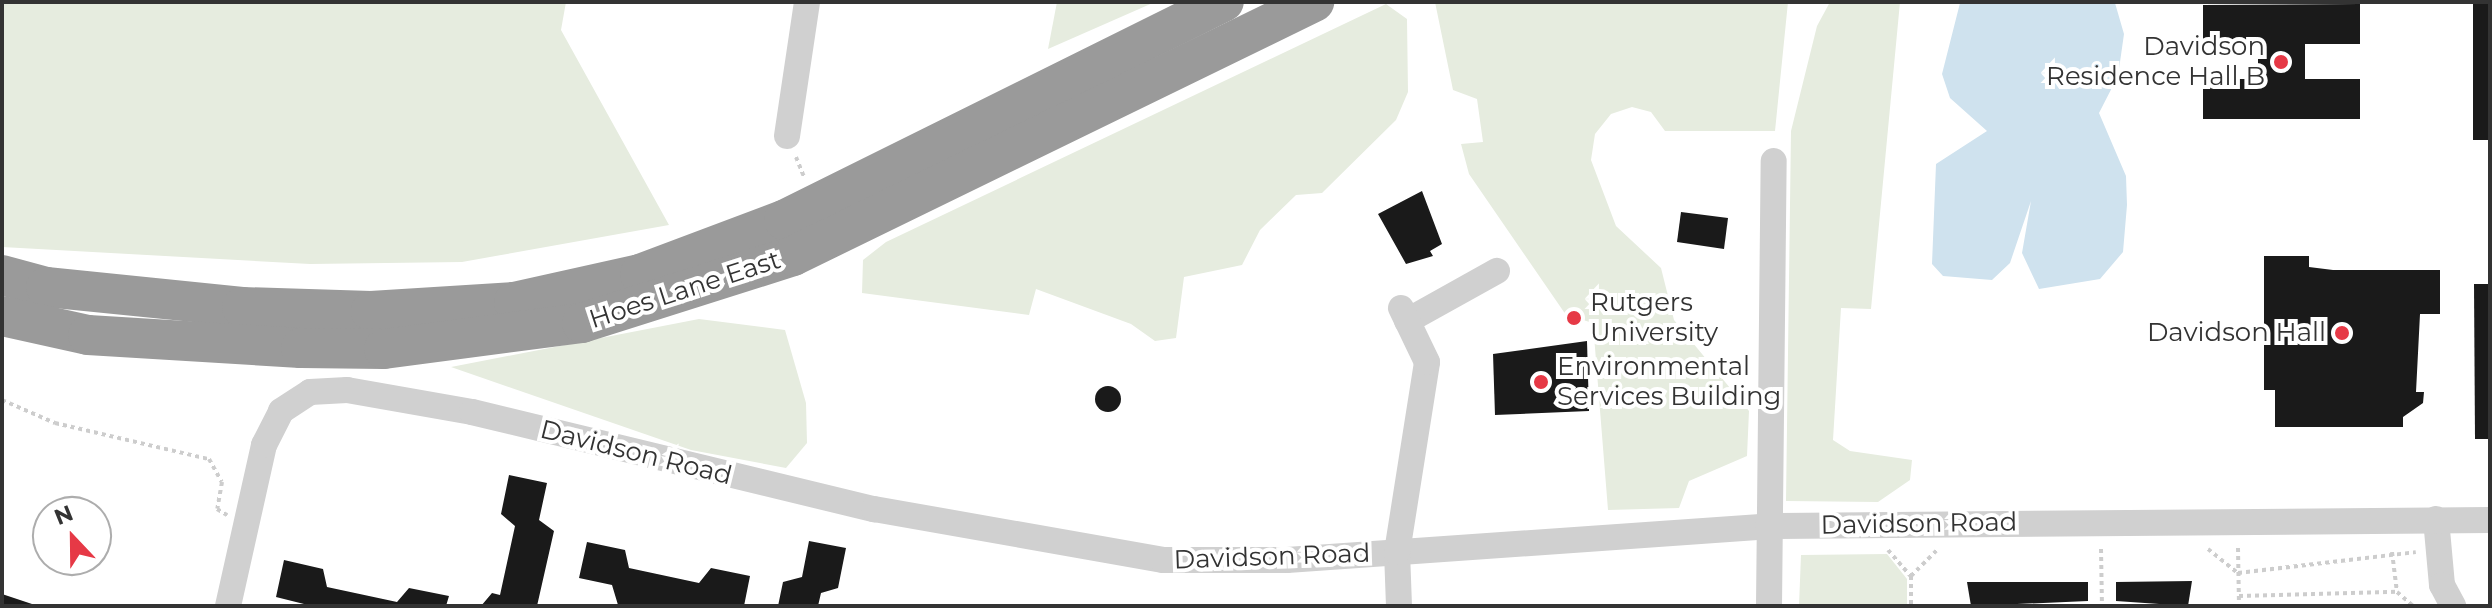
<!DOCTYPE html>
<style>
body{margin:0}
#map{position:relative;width:2492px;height:608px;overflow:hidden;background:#fff;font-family:Montserrat,sans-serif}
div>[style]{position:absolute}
.green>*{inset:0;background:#e6ecdf}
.water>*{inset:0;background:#cfe2ee}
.building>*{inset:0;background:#1a1a1a}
.round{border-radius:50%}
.path>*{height:4px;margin-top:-2px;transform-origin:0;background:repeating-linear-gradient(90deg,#cdcdcd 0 4px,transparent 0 8px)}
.minor>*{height:26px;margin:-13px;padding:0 13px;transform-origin:13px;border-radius:13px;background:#d0d0d0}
.highway>*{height:40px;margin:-20px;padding:0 20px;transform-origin:20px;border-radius:20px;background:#9a9a9a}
.dots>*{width:22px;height:22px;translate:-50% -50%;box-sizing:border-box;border:4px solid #fff;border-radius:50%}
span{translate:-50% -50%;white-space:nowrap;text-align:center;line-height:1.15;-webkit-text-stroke:8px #fff;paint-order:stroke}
.poi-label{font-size:26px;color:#333}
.right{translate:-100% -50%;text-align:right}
.left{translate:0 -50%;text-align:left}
.street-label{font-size:26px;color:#333}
.frame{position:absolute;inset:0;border:4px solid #333;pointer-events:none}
.north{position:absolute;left:32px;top:496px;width:80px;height:80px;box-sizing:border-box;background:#fff;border:2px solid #adadad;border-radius:50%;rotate:338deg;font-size:22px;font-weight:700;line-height:32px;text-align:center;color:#333}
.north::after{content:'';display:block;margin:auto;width:28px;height:36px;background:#e63946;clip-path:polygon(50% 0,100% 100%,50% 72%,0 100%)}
</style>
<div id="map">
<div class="green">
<i style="clip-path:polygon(2px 2px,566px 2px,561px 30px,669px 225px,462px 262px,310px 264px,2px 247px)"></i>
<i style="clip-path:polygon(1057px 2px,1155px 2px,1048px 49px)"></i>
<i style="clip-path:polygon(1435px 2px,1788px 2px,1775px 131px,1665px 131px,1651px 112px,1632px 107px,1611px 114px,1595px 134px,1591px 160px,1616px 226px,1661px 268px,1674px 320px,1749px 411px,1747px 456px,1689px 481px,1679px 508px,1608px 510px,1593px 323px,1566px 315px,1469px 174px,1461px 144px,1483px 142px,1477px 99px,1453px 90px)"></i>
<i style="clip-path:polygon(1830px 2px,1900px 2px,1871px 309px,1841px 308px,1833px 440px,1850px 451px,1912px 460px,1910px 480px,1878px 502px,1786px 501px,1791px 131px,1817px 26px)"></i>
<i style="clip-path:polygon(1386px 4px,1407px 19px,1408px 92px,1396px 120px,1322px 193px,1296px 195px,1260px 230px,1242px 265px,1184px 277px,1176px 338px,1155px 341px,1131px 324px,1036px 289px,1029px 315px,862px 293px,863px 260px,886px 242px)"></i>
<i style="clip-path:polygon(699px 319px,785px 330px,806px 403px,807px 443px,786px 468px,691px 450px,451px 367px)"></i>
<i style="clip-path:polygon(1887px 554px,1907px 579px,1907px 606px,1799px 606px,1801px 555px)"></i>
</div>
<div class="water">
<i style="clip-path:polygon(1960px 3px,2115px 3px,2124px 34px,2118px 76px,2099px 113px,2126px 176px,2127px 205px,2123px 252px,2100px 279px,2039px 289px,2022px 253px,2031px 201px,2010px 263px,1992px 280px,1943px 276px,1932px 264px,1936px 164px,1987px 131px,1950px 98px,1942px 74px)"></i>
</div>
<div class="building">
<i style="clip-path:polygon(2473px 2px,2490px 2px,2490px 140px,2473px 140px)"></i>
<i style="clip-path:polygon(2360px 4px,2360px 44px,2305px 44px,2305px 79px,2360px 79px,2360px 119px,2203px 119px,2203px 79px,2258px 79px,2258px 45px,2203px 45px,2203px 5px)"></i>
<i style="clip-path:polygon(1422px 191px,1442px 244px,1430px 251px,1433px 256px,1406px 264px,1378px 214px)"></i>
<i style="clip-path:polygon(1681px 212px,1728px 218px,1724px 249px,1677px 242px)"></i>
<i style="clip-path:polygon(2264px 256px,2309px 256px,2309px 267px,2333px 270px,2440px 270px,2440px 314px,2420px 314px,2416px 392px,2424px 392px,2423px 403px,2403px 417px,2403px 427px,2275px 427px,2275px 390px,2264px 390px)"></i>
<i style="clip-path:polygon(2474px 284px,2490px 284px,2490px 439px,2475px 439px)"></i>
<i style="clip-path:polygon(1587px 341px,1589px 411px,1495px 415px,1493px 354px)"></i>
<i class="round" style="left:1095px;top:386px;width:26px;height:26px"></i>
<i style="clip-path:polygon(509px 475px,547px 483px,539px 520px,554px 531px,537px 606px,481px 606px,492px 593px,500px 595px,515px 526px,501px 514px)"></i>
<i style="clip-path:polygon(809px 541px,846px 548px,838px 588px,821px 593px,818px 606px,778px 606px,783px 582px,802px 577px)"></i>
<i style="clip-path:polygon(587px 542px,625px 550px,629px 568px,699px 583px,711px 568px,750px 576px,744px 606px,618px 605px,612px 585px,579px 578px)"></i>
<i style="clip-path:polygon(284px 560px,323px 569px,327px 587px,397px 602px,409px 588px,449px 596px,446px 606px,312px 606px,276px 597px)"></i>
<i style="clip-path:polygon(2192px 581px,2188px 606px,2116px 601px,2116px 582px)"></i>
<i style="clip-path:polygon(1967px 582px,2088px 582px,2088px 601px,1971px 606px)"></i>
<i style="clip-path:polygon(2px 594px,35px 605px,35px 606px,2px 606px)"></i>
</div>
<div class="path">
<i style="left:796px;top:157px;width:22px;rotate:68deg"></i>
<i style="left:2px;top:400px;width:58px;rotate:23.5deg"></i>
<i style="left:55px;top:423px;width:158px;rotate:13.2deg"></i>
<i style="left:209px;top:459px;width:26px;rotate:61deg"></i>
<i style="left:222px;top:482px;width:27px;rotate:100deg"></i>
<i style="left:217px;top:509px;width:12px;rotate:31deg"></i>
<i style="left:2238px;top:548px;width:58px;rotate:89deg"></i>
<i style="left:2101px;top:549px;width:57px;rotate:89deg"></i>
<i style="left:2208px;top:549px;width:38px;rotate:39deg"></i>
<i style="left:2238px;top:573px;width:179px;rotate:-6.7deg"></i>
<i style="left:1888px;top:550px;width:35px;rotate:49deg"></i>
<i style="left:1911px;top:576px;width:30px;rotate:90deg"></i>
<i style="left:2392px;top:552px;width:40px;rotate:82.9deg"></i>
<i style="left:2397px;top:592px;width:21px;rotate:41deg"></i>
<i style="left:1911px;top:576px;width:37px;rotate:-45deg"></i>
<i style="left:2239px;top:596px;width:158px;rotate:-1.5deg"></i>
</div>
<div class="minor">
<i style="left:787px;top:136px;width:135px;rotate:-81.5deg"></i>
<i style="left:1407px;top:321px;width:103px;rotate:-29.1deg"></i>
<i style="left:2436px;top:519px;width:66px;rotate:84.8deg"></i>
<i style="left:2442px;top:585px;width:24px;rotate:62deg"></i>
<i style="left:228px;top:606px;width:165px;rotate:-77.4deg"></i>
<i style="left:264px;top:445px;width:38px;rotate:-63deg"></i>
<i style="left:281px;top:411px;width:35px;rotate:-33deg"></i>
<i style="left:310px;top:392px;width:37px;rotate:-3deg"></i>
<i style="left:347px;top:390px;width:127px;rotate:10deg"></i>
<i style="left:472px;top:412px;width:414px;rotate:13.6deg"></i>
<i style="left:874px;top:509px;width:293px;rotate:10deg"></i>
<i style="left:1163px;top:560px;width:124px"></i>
<i style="left:1287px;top:560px;width:482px;rotate:-4deg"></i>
<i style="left:1768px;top:526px;width:722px;rotate:-0.48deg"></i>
<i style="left:1399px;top:606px;width:54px;rotate:-92.1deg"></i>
<i style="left:1397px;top:552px;width:192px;rotate:-81deg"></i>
<i style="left:1427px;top:362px;width:60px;rotate:-115.7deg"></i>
<i style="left:1769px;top:606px;width:445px;rotate:-89.4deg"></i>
</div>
<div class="highway">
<i style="left:2px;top:275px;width:46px;rotate:15.3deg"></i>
<i style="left:46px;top:287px;width:197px;rotate:5.8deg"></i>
<i style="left:242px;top:307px;width:129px;rotate:1.8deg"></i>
<i style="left:371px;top:311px;width:143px;rotate:-3.6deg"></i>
<i style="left:514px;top:302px;width:129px;rotate:-12.5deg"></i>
<i style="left:640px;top:274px;width:154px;rotate:-20.6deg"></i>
<i style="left:784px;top:220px;width:491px;rotate:-26.4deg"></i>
<i style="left:2px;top:316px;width:88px;rotate:12.5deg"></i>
<i style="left:88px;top:335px;width:213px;rotate:3.5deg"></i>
<i style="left:301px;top:348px;width:83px;rotate:0.7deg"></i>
<i style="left:384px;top:349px;width:200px;rotate:-7.5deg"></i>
<i style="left:582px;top:323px;width:221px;rotate:-17.6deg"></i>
<i style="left:793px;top:256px;width:580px;rotate:-25.99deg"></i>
</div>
<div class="dots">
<i style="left:2281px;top:62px;background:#e63946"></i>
<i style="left:1574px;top:318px;background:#e63946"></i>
<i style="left:2342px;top:333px;background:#e63946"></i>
<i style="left:1541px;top:382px;background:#e63946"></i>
</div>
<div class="poi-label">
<span class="right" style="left:2265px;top:62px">Davidson<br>Residence Hall B</span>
<span class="left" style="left:1590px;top:318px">Rutgers<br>University</span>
<span class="right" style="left:2326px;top:333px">Davidson Hall</span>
<span class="left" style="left:1557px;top:382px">Environmental<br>Services Building</span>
</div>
<div class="street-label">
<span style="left:685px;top:290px;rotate:-18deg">Hoes Lane East</span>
<span style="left:636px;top:453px;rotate:14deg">Davidson Road</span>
<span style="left:1919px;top:524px;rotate:-1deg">Davidson Road</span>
<span style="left:1272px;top:557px;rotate:-2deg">Davidson Road</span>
</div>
<div class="frame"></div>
<div class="north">N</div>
</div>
